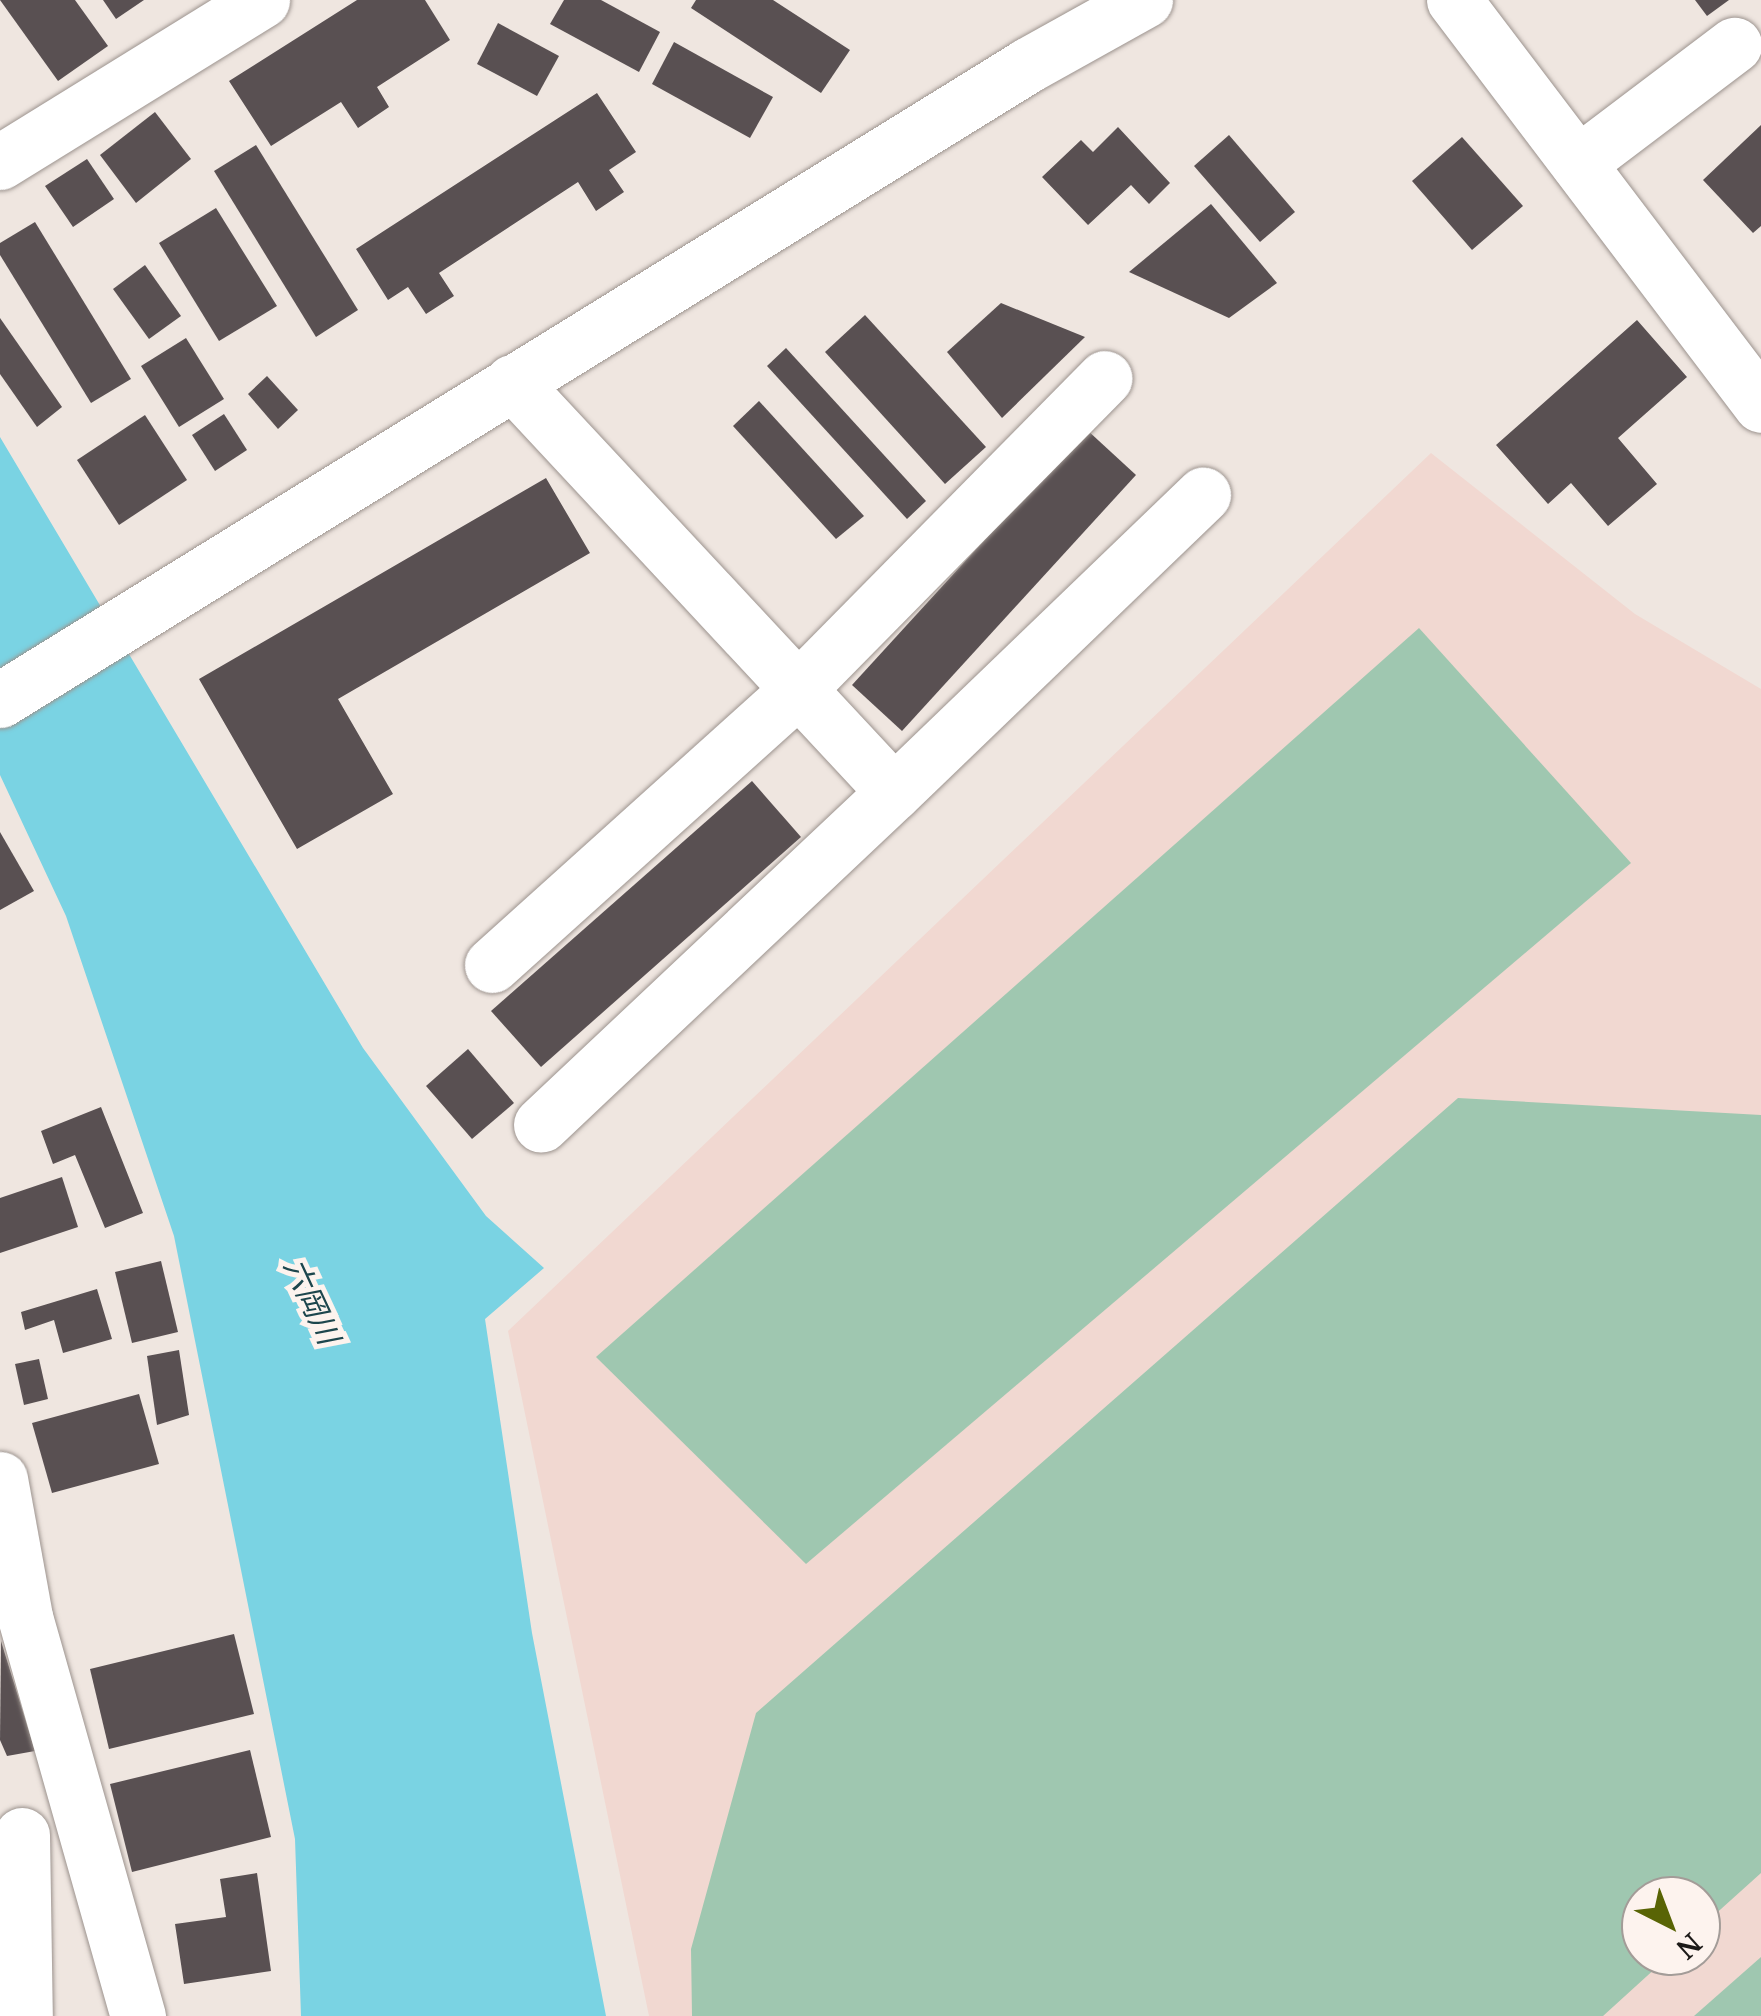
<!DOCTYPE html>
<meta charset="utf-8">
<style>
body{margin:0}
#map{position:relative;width:1761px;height:2016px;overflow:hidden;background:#efe6e0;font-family:"Noto Serif","Noto Sans JP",serif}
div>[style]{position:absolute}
.education>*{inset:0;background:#f1d8d1}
.green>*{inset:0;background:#9fc7b0}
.water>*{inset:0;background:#7ad3e3}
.building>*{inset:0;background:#595052}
.roads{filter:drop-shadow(0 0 2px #9c938e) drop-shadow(0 0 2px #9c938e)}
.minor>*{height:55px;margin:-27.5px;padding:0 27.5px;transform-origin:27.5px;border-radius:27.5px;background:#fff}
span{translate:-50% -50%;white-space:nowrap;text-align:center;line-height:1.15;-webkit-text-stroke:10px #fdf3ee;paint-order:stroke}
.water-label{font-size:30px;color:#1d464d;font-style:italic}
.north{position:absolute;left:1621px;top:1876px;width:100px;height:100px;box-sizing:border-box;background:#fdf3ee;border:2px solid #a39c98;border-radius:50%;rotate:138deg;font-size:28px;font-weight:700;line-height:40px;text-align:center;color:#1c1917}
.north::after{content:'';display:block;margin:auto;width:35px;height:45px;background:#596405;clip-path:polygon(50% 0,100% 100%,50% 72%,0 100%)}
</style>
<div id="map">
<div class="education">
<i style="clip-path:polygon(evenodd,1431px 453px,1635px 614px,1761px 689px,1761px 2016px,649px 2016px,508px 1331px,1431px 453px,1641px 1896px,1701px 1896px,1701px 1956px,1641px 1956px,1641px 1896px)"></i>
</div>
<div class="green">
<i style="clip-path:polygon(1419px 628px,1631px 863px,806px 1564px,596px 1357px)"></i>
<i style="clip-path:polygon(1458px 1098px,1761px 1115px,1761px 1873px,1701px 1927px,1701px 1896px,1641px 1896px,1641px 1956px,1669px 1956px,1603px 2016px,692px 2016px,691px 1949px,756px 1713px)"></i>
<i style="clip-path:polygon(1761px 1957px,1761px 2016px,1694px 2016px)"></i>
</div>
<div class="water">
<i style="clip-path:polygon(0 437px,363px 1048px,486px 1216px,544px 1268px,485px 1319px,532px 1633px,606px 2016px,301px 2016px,295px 1839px,174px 1236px,66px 916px,0 775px)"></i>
</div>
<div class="building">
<i style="clip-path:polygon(0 0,75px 0,108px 46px,58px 81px)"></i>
<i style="clip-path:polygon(103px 0,144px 0,116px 19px)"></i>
<i style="clip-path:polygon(357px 0,425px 0,450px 40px,377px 87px,389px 107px,358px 128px,341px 102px,271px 146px,229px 81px)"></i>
<i style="clip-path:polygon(564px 0,601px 0,660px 32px,639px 72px,550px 24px)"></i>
<i style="clip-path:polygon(696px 0,773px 0,850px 50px,821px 93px,691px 8px)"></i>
<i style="clip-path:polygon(1695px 0,1729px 0,1707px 16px)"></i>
<i style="clip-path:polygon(498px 23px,559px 56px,537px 96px,477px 64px)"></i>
<i style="clip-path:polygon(674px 42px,773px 97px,750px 138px,652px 84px)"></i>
<i style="clip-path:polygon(597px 93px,636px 152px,609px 170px,624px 192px,596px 211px,578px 182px,439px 273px,454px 296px,426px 314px,408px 287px,388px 300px,356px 249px)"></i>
<i style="clip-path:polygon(155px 112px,191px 159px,136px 203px,100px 155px)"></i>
<i style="clip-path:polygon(1761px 125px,1761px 226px,1753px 233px,1703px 180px)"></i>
<i style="clip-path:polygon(1118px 127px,1170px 183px,1149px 204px,1131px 185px,1088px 225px,1042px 177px,1081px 140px,1093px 152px)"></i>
<i style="clip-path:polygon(1229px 135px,1295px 212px,1260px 242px,1194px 166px)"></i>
<i style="clip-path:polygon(1462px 137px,1523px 206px,1472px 250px,1412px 181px)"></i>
<i style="clip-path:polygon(256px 145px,358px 310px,316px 337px,214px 171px)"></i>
<i style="clip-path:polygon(87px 159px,114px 199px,73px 227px,45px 186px)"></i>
<i style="clip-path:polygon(1211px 204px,1277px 283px,1229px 318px,1129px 272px)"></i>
<i style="clip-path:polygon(216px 208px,277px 306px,219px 341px,159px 243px)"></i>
<i style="clip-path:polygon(35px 222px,131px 379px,91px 403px,0 255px,0 243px)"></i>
<i style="clip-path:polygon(145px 265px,181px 316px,149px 339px,113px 289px)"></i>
<i style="clip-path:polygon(1001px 303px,1085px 337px,1002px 418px,947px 352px)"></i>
<i style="clip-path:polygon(865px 315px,986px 447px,945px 484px,825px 352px)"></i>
<i style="clip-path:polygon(0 318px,62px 407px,37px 427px,0 374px)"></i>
<i style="clip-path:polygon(1637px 320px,1687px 377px,1618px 438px,1657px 484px,1608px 526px,1571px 483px,1548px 504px,1496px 445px)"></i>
<i style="clip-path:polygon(186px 338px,224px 399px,179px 427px,141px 366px)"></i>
<i style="clip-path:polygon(786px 348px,926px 501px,907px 519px,767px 366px)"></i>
<i style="clip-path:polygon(267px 376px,298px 410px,278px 429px,248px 394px)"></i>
<i style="clip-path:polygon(759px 401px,864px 516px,836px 539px,733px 426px)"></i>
<i style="clip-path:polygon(224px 414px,247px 450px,215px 471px,192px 435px)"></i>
<i style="clip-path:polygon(145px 415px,187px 480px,119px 525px,77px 460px)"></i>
<i style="clip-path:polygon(1086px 429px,1136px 475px,902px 731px,852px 685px)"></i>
<i style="clip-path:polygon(546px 478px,590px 553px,338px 699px,393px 794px,297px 849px,199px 679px)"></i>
<i style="clip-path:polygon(752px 781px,801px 837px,541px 1067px,491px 1011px)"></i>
<i style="clip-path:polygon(0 832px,34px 891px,0 910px)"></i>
<i style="clip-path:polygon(468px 1049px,514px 1103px,472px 1139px,426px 1086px)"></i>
<i style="clip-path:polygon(101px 1107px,143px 1213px,105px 1228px,75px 1155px,53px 1164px,41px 1131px)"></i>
<i style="clip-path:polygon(62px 1177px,78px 1227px,0 1253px,0 1198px)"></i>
<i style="clip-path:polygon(161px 1261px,178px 1332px,132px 1343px,115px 1272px)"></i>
<i style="clip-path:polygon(97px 1289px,112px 1339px,63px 1353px,54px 1320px,25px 1330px,21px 1312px)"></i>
<i style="clip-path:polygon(179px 1350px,189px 1415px,157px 1425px,147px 1356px)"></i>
<i style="clip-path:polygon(39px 1359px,48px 1399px,24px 1405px,15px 1364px)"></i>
<i style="clip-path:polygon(139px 1394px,159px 1464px,52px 1493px,32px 1423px)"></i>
<i style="clip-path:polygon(234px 1634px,254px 1714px,109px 1749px,90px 1669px)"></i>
<i style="clip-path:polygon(1px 1641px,35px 1751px,7px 1756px,0 1740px)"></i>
<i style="clip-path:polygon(250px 1750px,271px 1837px,132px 1872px,110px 1784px)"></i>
<i style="clip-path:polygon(257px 1873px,271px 1971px,184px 1984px,175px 1924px,226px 1917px,220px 1879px)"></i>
</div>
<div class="roads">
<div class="minor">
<i style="left:1454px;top:0;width:508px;rotate:52.84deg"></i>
<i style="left:0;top:162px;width:308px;rotate:-31.7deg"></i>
<i style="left:1578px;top:163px;width:196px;rotate:-37.1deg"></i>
<i style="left:512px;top:382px;width:560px;rotate:47.02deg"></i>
<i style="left:894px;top:792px;width:485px;rotate:136.7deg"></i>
<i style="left:0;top:700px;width:1208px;rotate:-31.7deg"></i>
<i style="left:1028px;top:65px;width:134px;rotate:-29.1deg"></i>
<i style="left:894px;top:792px;width:429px;rotate:-43.9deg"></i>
<i style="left:492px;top:965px;width:411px;rotate:-42deg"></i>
<i style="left:797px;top:690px;width:438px;rotate:-45.4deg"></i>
<i style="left:0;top:1479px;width:140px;rotate:79.7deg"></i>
<i style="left:25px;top:1617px;width:415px;rotate:74.2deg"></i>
<i style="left:22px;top:1835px;width:181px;rotate:89.1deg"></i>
</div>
</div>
<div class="water-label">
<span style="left:312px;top:1301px;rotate:65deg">六岡川</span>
</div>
<div class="north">N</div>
</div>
